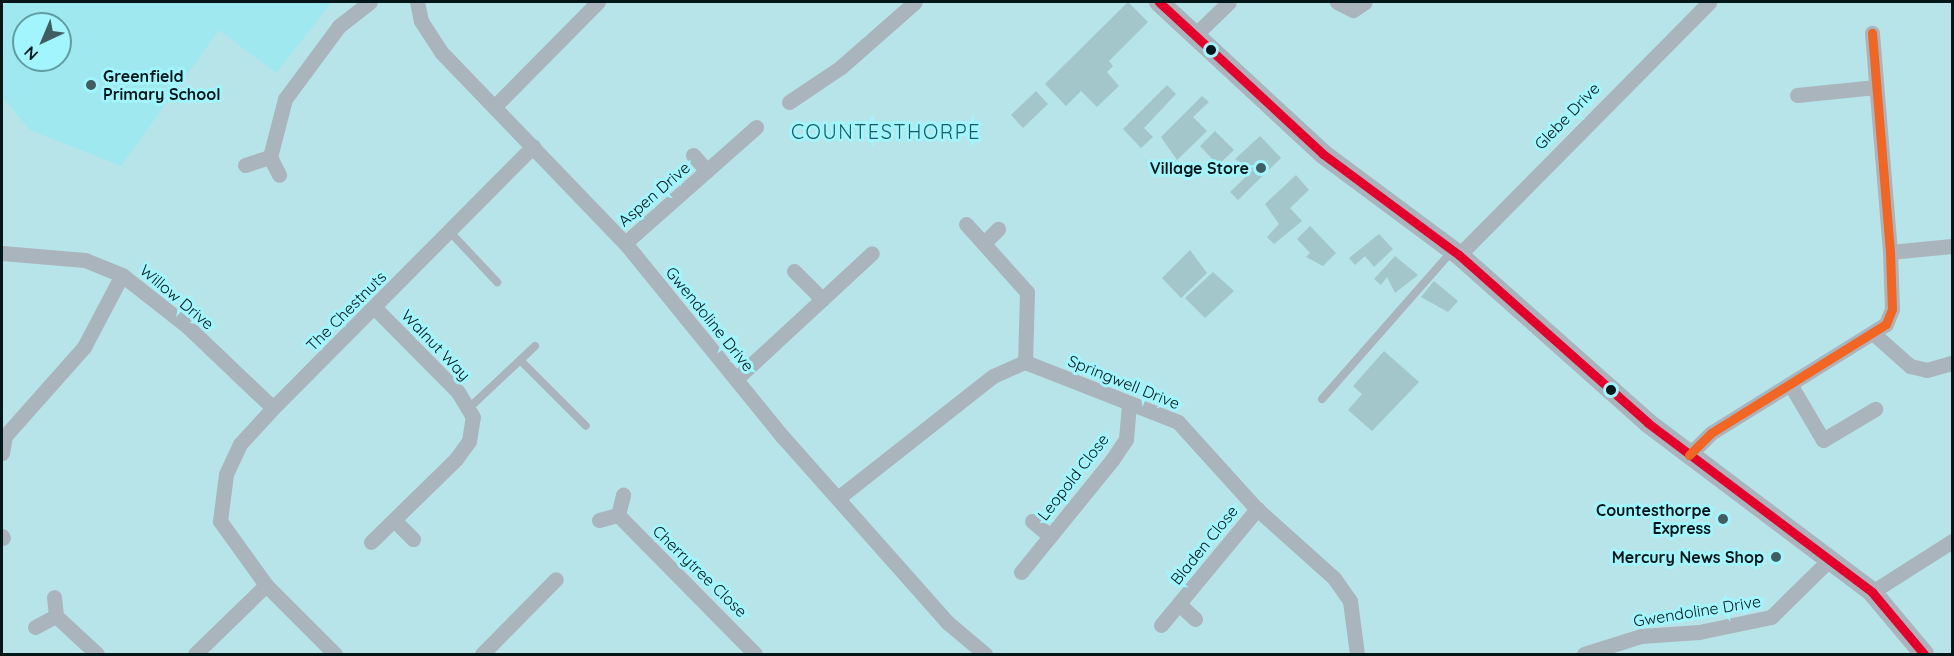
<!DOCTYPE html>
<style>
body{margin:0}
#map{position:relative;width:1954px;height:656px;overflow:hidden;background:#b7e4e8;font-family:Quicksand,sans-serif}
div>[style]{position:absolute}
.built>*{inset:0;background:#9fe8ef}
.building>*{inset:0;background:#a2c6c9}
.service>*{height:8px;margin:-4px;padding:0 4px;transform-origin:4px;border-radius:4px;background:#aab4bd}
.minor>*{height:15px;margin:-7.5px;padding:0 7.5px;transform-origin:7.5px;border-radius:7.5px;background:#aab4bd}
.tertiary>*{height:20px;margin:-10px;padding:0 10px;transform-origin:10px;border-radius:10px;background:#aab4bd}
.bus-1>*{height:9px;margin:-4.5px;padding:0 4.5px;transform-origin:4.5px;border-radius:4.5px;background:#e4002b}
.bus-2>*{height:9px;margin:-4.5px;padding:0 4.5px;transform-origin:4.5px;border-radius:4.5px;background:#f26522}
.dots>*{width:16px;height:16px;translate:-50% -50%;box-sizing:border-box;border:3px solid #a2f5fd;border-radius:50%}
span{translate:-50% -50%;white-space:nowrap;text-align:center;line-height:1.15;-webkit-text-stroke:6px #a2f5fd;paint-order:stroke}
.poi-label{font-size:16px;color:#001618;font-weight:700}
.left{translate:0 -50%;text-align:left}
.right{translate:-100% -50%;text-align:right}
.street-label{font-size:16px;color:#001618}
.quarter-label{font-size:20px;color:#195b61;letter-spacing:1.5px}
.frame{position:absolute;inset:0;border:3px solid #001618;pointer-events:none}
.north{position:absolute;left:12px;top:12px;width:60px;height:60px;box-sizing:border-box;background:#a2f5fd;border:2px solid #619ca1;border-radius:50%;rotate:224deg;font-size:16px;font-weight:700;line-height:24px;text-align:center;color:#001618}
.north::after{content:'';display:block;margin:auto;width:21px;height:27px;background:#405e61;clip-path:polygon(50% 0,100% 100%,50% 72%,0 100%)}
</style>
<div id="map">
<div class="built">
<i style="clip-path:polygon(evenodd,2px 2px,332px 2px,276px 73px,219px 30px,121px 166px,30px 130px,2px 97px,2px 2px,24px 24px,60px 24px,60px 60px,24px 60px,24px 24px)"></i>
</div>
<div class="building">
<i style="clip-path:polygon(1128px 2px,1148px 22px,1109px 61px,1113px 66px,1107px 72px,1119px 86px,1097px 107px,1081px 91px,1066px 106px,1045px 84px)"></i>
<i style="clip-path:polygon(1167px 85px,1176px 94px,1144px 128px,1153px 137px,1141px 148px,1123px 129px)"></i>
<i style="clip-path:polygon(1036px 91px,1048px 104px,1023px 128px,1011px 115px)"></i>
<i style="clip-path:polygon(1202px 96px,1209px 102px,1193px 117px,1207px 131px,1177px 160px,1161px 137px)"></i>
<i style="clip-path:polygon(1215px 131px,1234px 150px,1218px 165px,1200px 146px)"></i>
<i style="clip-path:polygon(1260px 136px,1281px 158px,1238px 200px,1230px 192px,1253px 170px,1235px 159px)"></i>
<i style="clip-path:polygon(1296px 175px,1309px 190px,1290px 208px,1302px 221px,1274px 244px,1267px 237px,1279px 224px,1265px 204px)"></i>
<i style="clip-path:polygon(1310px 226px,1336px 253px,1323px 266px,1306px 257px,1310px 253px,1297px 239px)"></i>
<i style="clip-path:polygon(1379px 234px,1393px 249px,1374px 267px,1365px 256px,1355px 265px,1349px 258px)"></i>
<i style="clip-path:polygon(1190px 250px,1207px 273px,1181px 298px,1162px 278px)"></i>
<i style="clip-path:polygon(1395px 256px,1418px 275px,1395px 293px,1387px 277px,1381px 285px,1374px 279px)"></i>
<i style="clip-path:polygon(1213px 272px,1234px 291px,1205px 318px,1185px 298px)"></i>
<i style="clip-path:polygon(1434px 281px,1458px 301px,1448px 312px,1421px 297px)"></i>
<i style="clip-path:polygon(1384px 351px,1419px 382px,1372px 431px,1348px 410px,1362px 394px,1353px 386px)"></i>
</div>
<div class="service">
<i style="left:450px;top:232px;width:69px;rotate:46.8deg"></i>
<i style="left:520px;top:360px;width:93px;rotate:45deg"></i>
<i style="left:1322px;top:399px;width:197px;rotate:-48.7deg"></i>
<i style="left:468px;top:409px;width:92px;rotate:-43.2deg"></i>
</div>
<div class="minor">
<i style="left:417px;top:2px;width:19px;rotate:78deg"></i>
<i style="left:421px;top:21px;width:37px;rotate:57deg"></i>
<i style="left:441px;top:52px;width:265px;rotate:46.1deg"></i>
<i style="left:625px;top:243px;width:249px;rotate:50.9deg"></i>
<i style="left:782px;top:436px;width:249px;rotate:48.4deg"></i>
<i style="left:947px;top:622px;width:50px;rotate:40.1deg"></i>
<i style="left:1337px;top:2px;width:18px;rotate:27deg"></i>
<i style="left:1353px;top:10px;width:14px;rotate:-34deg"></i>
<i style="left:1195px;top:35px;width:47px;rotate:-44.1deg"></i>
<i style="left:1797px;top:95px;width:79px;rotate:-5.8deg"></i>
<i style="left:789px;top:102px;width:63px;rotate:-33.9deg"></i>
<i style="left:841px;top:67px;width:98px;rotate:-41.3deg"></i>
<i style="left:494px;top:107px;width:148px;rotate:-45.3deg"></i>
<i style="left:693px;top:155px;width:21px;rotate:49deg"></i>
<i style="left:270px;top:157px;width:60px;rotate:-75.5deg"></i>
<i style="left:285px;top:99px;width:91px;rotate:-53.5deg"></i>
<i style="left:339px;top:26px;width:39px;rotate:-38deg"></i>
<i style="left:245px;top:165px;width:26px;rotate:-18deg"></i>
<i style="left:270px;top:157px;width:20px;rotate:63deg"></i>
<i style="left:966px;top:224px;width:91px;rotate:48.1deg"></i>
<i style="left:1027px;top:292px;width:70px;rotate:91.6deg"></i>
<i style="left:625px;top:243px;width:175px;rotate:-41.5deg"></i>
<i style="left:984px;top:243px;width:20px;rotate:-45deg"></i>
<i style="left:1890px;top:252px;width:62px;rotate:-5.5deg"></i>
<i style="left:2px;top:253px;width:83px;rotate:4.8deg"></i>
<i style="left:85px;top:260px;width:40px;rotate:22deg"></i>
<i style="left:122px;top:275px;width:84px;rotate:38.2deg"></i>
<i style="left:188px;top:327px;width:117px;rotate:43.6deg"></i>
<i style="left:1459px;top:255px;width:356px;rotate:-45.3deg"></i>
<i style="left:794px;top:271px;width:40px;rotate:45deg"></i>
<i style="left:1875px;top:335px;width:47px;rotate:41.5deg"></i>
<i style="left:1910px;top:366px;width:17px;rotate:13deg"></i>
<i style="left:1927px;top:370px;width:26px;rotate:-16deg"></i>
<i style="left:736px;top:379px;width:185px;rotate:-42.8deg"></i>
<i style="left:1790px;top:384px;width:65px;rotate:59.5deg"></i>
<i style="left:1823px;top:440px;width:61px;rotate:-30.8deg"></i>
<i style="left:2px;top:453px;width:17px;rotate:-80deg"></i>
<i style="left:5px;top:436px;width:119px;rotate:-48.4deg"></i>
<i style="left:84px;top:347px;width:81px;rotate:-62.2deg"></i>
<i style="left:1689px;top:455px;width:31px;rotate:-45deg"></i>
<i style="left:1711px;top:433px;width:206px;rotate:-31.9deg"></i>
<i style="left:1886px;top:324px;width:16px;rotate:-68deg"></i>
<i style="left:1892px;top:309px;width:57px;rotate:-92deg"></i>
<i style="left:1890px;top:252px;width:220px;rotate:-94.7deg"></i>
<i style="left:838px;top:498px;width:197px;rotate:-38.2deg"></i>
<i style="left:993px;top:376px;width:35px;rotate:-24deg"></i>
<i style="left:1025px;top:362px;width:164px;rotate:21.4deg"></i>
<i style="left:1178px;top:422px;width:118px;rotate:47.8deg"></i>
<i style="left:1257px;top:509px;width:103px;rotate:41.9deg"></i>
<i style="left:1334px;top:578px;width:28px;rotate:55deg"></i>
<i style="left:1350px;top:601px;width:53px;rotate:82.5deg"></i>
<i style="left:618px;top:515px;width:195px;rotate:45.4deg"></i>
<i style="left:394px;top:520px;width:27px;rotate:45deg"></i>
<i style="left:599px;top:520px;width:20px;rotate:-15deg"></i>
<i style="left:618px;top:515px;width:21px;rotate:-76deg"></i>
<i style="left:1032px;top:521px;width:23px;rotate:40deg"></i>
<i style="left:2px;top:536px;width:2px;rotate:63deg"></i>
<i style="left:371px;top:542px;width:119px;rotate:-44.3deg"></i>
<i style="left:456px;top:459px;width:22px;rotate:-54deg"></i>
<i style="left:469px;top:441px;width:24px;rotate:-81deg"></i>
<i style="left:473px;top:417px;width:29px;rotate:-121deg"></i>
<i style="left:458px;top:392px;width:118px;rotate:-134.7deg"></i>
<i style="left:1021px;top:572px;width:144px;rotate:-50.9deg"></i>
<i style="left:1112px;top:460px;width:25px;rotate:-56deg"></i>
<i style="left:1126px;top:439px;width:35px;rotate:-85deg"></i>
<i style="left:1872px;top:592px;width:95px;rotate:-32.5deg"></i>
<i style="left:1179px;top:604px;width:22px;rotate:43deg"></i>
<i style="left:56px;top:616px;width:56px;rotate:42.8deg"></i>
<i style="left:1161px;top:625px;width:151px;rotate:-50.4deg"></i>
<i style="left:35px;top:627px;width:24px;rotate:-28deg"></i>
<i style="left:56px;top:616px;width:19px;rotate:-96deg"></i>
<i style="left:195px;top:654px;width:99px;rotate:-44.2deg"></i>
<i style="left:335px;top:654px;width:98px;rotate:-135deg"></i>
<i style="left:266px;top:585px;width:79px;rotate:-125.7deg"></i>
<i style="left:220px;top:521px;width:47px;rotate:-82.7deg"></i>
<i style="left:226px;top:474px;width:33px;rotate:-65deg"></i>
<i style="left:240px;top:444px;width:49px;rotate:-47.5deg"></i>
<i style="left:273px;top:408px;width:369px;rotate:-45.2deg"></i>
<i style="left:482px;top:654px;width:105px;rotate:-45.4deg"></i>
<i style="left:1584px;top:654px;width:60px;rotate:-17.5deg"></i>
<i style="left:1641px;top:636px;width:58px;rotate:-3.9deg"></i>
<i style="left:1699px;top:632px;width:74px;rotate:-11.8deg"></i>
<i style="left:1771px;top:617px;width:83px;rotate:-44.5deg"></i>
</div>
<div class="tertiary">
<i style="left:1159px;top:2px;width:224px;rotate:42.8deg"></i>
<i style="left:1323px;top:154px;width:169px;rotate:36.6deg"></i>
<i style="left:1459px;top:255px;width:253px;rotate:41.6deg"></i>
<i style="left:1648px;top:423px;width:281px;rotate:37deg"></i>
<i style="left:1872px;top:592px;width:81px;rotate:50deg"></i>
</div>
<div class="bus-1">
<i style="left:1159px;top:2px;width:224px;rotate:42.8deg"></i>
<i style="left:1323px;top:154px;width:169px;rotate:36.6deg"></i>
<i style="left:1459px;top:255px;width:253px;rotate:41.6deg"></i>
<i style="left:1648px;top:423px;width:281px;rotate:37deg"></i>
<i style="left:1872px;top:592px;width:81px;rotate:50deg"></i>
</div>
<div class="bus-2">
<i style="left:1689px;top:455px;width:31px;rotate:-45deg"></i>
<i style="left:1711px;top:433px;width:206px;rotate:-31.9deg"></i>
<i style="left:1886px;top:324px;width:16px;rotate:-68deg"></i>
<i style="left:1892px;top:309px;width:57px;rotate:-92deg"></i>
<i style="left:1890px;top:252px;width:220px;rotate:-94.7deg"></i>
</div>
<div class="dots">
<i style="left:1211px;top:50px;background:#001618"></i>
<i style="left:91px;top:85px;background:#405e61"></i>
<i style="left:1261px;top:168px;background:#405e61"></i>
<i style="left:1611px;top:390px;background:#001618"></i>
<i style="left:1723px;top:519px;background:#405e61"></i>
<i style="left:1776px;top:557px;background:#405e61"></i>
</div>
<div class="poi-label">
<span class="left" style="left:103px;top:85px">Greenfield<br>Primary School</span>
<span class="right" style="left:1249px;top:168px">Village Store</span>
<span class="right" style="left:1711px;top:519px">Countesthorpe<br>Express</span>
<span class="right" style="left:1764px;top:557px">Mercury News Shop</span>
</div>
<div class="street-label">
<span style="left:1567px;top:116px;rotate:-46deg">Glebe Drive</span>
<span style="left:654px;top:194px;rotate:-41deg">Aspen Drive</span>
<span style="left:177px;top:297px;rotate:40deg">Willow Drive</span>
<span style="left:346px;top:311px;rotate:-45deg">The Chestnuts</span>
<span style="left:710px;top:319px;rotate:51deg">Gwendoline Drive</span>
<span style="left:436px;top:345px;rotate:46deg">Walnut Way</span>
<span style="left:1124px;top:382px;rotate:22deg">Springwell Drive</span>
<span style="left:1073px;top:477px;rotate:-52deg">Leopold Close</span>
<span style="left:1204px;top:545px;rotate:-51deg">Bladen Close</span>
<span style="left:700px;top:571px;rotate:44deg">Cherrytree Close</span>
<span style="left:1697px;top:611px;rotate:-9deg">Gwendoline Drive</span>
</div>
<div class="quarter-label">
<span style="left:886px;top:131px">COUNTESTHORPE</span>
</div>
<div class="frame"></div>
<div class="north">N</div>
</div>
